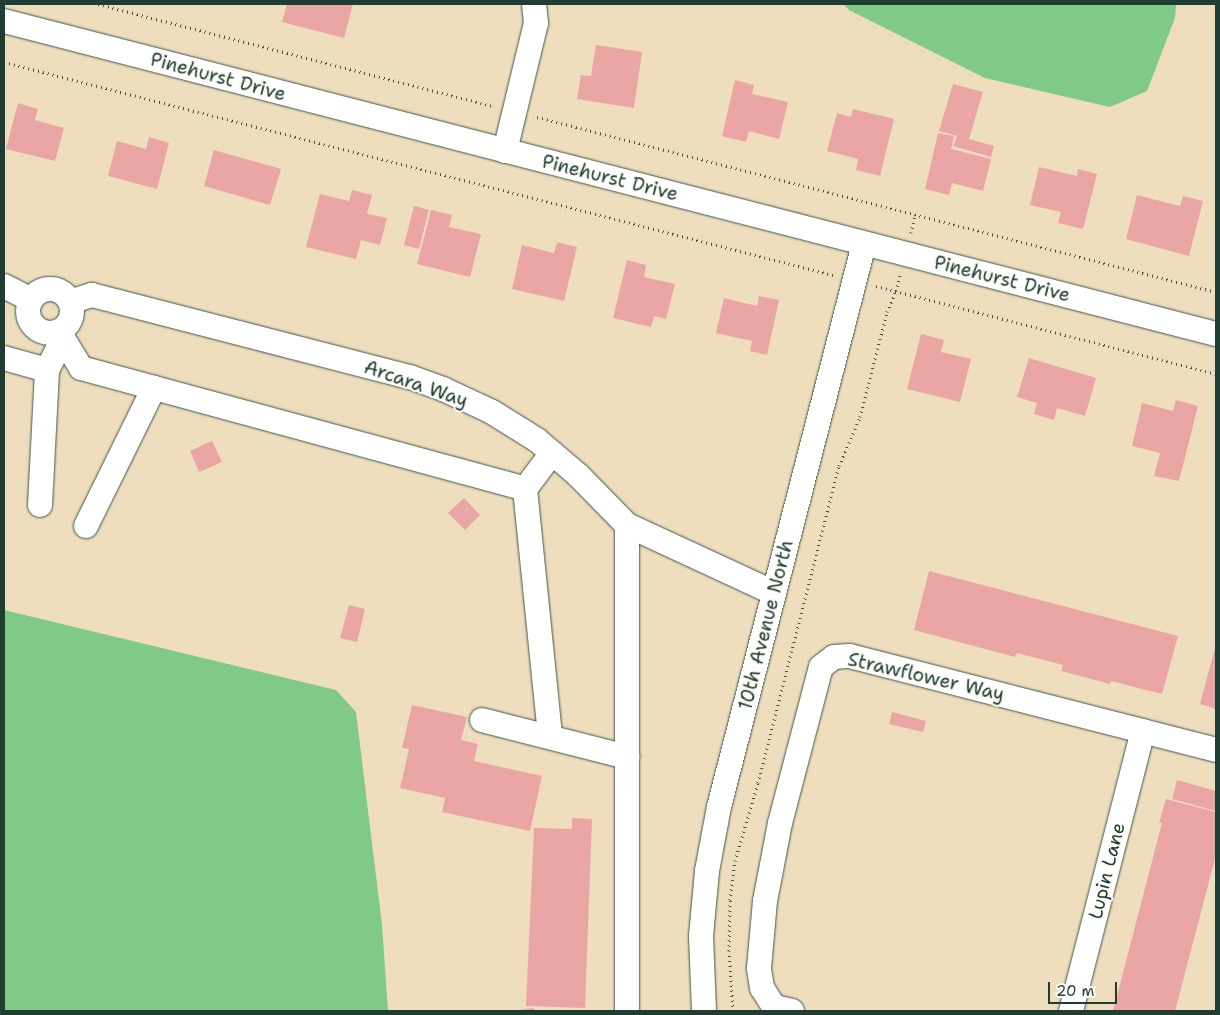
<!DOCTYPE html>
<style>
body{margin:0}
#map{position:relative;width:1220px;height:1015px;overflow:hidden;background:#eedebd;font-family:"Shantell Sans",sans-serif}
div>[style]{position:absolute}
.green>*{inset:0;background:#81c986}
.building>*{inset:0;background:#eaa6a4}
.path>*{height:3px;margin-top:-1.5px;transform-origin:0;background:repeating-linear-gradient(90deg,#3e5549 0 1px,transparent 0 5px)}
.roads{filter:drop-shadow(0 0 1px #3e5549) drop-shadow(0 0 1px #3e5549)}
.minor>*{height:24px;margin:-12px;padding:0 12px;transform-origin:12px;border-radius:12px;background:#fff}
.minor>.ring{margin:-12px;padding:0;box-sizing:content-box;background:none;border:24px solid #fff;border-radius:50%}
span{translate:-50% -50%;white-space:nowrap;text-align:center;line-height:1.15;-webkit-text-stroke:4px #fdfcf7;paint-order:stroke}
.street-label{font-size:19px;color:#1f3d34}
.frame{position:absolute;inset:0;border:5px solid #1f3d34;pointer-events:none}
.scale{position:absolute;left:1048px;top:982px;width:69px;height:22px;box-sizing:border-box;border:2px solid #1f3d34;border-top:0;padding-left:6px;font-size:15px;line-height:18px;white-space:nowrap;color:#1f3d34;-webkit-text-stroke:4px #fdfcf7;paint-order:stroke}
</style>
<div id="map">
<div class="green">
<i style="clip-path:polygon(843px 4px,1176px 4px,1175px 18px,1147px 91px,1110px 107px,985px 78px,849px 10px)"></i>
<i style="clip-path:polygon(4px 610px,336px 690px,356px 712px,382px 925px,388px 1011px,4px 1011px)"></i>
</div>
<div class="building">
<i style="clip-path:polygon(287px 4px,353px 4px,344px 38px,282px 22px)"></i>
<i style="clip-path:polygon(596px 45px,642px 52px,634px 108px,577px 99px,581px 75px,591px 76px)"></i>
<i style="clip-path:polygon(735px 80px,754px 85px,752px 94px,788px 102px,779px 139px,749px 131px,746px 142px,722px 136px)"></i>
<i style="clip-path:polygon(953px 84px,983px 92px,969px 139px,994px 146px,991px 157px,953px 146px,957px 136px,939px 131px)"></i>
<i style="clip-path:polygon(18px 103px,38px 109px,35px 120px,64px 128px,55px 161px,6px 149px)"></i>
<i style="clip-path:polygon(853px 109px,894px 119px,880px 176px,856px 170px,858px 159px,827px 151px,837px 113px,851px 117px)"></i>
<i style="clip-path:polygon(938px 133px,954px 136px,951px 149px,991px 159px,983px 191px,952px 183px,949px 195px,925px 189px)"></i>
<i style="clip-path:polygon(149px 137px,169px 143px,157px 189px,108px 176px,117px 141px,146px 149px)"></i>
<i style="clip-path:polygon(214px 150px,281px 169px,270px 205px,204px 186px)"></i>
<i style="clip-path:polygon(1039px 167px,1077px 176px,1078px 169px,1097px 174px,1083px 229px,1058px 223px,1061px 212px,1030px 205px)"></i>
<i style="clip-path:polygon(352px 190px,372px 195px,367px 214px,387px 218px,380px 245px,361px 240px,356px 259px,306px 247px,320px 194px,349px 201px)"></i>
<i style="clip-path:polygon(1137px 195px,1180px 206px,1183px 196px,1203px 201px,1189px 256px,1126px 239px)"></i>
<i style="clip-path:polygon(414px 206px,429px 210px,419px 249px,404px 245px)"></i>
<i style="clip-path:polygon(431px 210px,452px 215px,449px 227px,481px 234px,470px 277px,417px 264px)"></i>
<i style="clip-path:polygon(557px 242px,577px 247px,564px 301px,512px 289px,522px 245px,554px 253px)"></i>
<i style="clip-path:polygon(627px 260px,646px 265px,644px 277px,675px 284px,666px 319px,654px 316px,651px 327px,613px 318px)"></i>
<i style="clip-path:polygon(759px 296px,779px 300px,767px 355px,750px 351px,752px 341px,716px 333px,724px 298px,757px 306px)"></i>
<i style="clip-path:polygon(921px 334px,944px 340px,941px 352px,971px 359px,960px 402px,907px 389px)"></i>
<i style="clip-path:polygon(1029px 358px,1096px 378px,1085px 416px,1057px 408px,1054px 420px,1034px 414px,1037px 403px,1017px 397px)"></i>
<i style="clip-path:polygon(1176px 400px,1198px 406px,1179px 481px,1154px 476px,1160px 453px,1132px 446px,1142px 403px,1173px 411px)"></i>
<i style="clip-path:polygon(212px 441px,222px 462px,199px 472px,190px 451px)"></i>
<i style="clip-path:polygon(464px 498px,480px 515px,465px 530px,448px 513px)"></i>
<i style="clip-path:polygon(929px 571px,1178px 636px,1162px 694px,1111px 681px,1110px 684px,1061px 671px,1063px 665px,1017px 653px,1015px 657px,914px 630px)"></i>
<i style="clip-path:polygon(349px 605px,365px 609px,357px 642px,340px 638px)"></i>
<i style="clip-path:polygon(1216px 644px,1216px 709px,1200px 704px)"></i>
<i style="clip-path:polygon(412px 705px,467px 717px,461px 740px,478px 744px,474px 761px,542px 776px,530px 831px,442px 812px,445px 798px,400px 788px,409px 749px,402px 748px)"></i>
<i style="clip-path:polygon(892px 712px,926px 721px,923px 732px,889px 724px)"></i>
<i style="clip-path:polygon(1177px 780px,1216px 791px,1216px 811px,1172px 799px)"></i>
<i style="clip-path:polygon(1166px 799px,1216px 812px,1216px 855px,1175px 1011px,1113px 1011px,1162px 823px,1159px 823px)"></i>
<i style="clip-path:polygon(572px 818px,592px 819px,585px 1008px,526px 1006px,534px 828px,572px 829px)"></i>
<i style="clip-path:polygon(534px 1008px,534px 1011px,519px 1011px,519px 1010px)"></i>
</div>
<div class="path">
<i style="left:98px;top:4px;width:407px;rotate:14.5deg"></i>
<i style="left:4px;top:62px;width:856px;rotate:14.41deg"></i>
<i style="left:537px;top:117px;width:701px;rotate:14.45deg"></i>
<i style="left:911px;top:233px;width:19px;rotate:-78deg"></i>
<i style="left:876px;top:286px;width:351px;rotate:14.5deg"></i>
<i style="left:733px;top:1011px;width:60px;rotate:-93.8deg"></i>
<i style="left:729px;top:951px;width:51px;rotate:-88.9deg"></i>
<i style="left:730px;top:900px;width:39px;rotate:-83deg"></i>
<i style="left:735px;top:861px;width:81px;rotate:-73.6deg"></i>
<i style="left:758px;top:783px;width:327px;rotate:-75.7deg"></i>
<i style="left:839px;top:466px;width:53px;rotate:-66.8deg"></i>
<i style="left:860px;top:417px;width:108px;rotate:-75.6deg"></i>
<i style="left:887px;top:312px;width:23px;rotate:-67deg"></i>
<i style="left:896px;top:291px;width:16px;rotate:-76deg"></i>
</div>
<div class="roads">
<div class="minor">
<i style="left:4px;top:21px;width:1252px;rotate:14.48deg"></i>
<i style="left:505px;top:151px;width:132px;rotate:-76.4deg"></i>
<i style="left:536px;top:23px;width:19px;rotate:-96deg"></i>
<i style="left:4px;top:286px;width:29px;rotate:27deg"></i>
<i class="ring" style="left:28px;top:289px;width:20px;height:20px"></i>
<i style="left:70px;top:302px;width:23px;rotate:-18deg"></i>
<i style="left:92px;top:295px;width:328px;rotate:14.5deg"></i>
<i style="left:410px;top:377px;width:35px;rotate:20deg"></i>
<i style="left:443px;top:389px;width:54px;rotate:25.1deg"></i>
<i style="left:492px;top:412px;width:53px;rotate:31.9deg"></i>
<i style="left:537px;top:440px;width:54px;rotate:40.5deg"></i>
<i style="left:578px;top:475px;width:70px;rotate:45.6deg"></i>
<i style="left:627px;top:525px;width:162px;rotate:24.8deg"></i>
<i style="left:59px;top:332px;width:42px;rotate:58.6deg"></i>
<i style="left:81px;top:368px;width:460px;rotate:15.2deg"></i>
<i style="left:525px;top:489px;width:249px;rotate:84.2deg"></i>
<i style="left:4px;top:358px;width:45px;rotate:15.6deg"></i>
<i style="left:525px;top:489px;width:45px;rotate:-53.1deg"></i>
<i style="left:40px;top:505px;width:135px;rotate:-87deg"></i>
<i style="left:47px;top:370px;width:36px;rotate:-63deg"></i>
<i style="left:627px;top:525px;width:486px;rotate:90deg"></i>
<i style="left:86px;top:526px;width:154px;rotate:-63.8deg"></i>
<i style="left:482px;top:720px;width:150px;rotate:14.3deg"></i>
<i style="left:704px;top:1011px;width:75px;rotate:-92.3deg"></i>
<i style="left:701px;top:936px;width:65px;rotate:-84.7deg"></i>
<i style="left:707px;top:871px;width:65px;rotate:-79.4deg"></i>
<i style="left:719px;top:807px;width:581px;rotate:-75.56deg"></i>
<i style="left:792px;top:1011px;width:18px;rotate:-167deg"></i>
<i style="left:774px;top:1007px;width:22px;rotate:-122deg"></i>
<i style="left:762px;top:988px;width:20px;rotate:-99deg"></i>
<i style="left:759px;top:968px;width:67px;rotate:-84.9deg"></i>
<i style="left:765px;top:901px;width:79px;rotate:-79.1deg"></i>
<i style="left:780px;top:823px;width:161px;rotate:-75.3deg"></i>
<i style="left:821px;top:667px;width:16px;rotate:-38deg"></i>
<i style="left:834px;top:657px;width:16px;rotate:-4deg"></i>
<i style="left:850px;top:656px;width:378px;rotate:14.4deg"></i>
<i style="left:1071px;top:1011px;width:289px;rotate:-75.6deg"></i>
</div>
</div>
<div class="street-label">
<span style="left:218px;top:77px;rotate:15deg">Pinehurst Drive</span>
<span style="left:610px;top:178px;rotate:14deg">Pinehurst Drive</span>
<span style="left:1002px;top:279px;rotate:14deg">Pinehurst Drive</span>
<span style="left:416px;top:384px;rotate:19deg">Arcara Way</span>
<span style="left:766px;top:625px;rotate:-76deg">10th Avenue North</span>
<span style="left:926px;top:677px;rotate:13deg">Strawflower Way</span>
<span style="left:1107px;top:871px;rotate:-76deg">Lupin Lane</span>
</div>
<div class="frame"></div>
<div class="scale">20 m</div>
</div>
